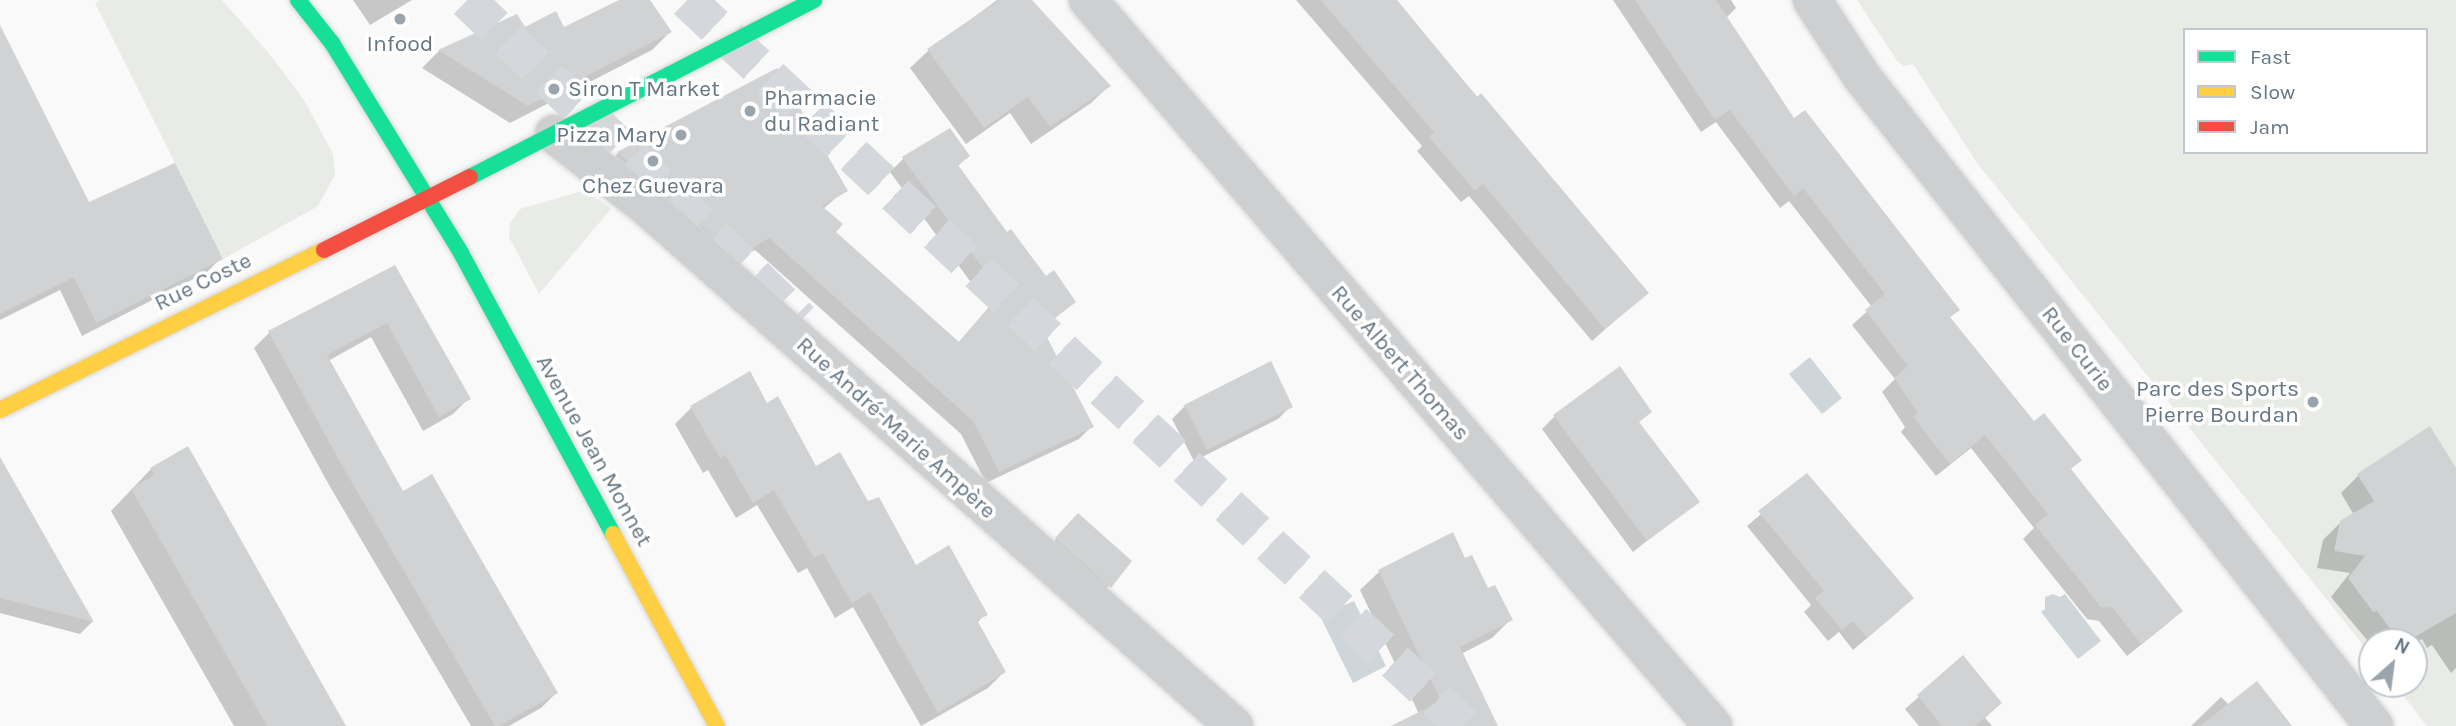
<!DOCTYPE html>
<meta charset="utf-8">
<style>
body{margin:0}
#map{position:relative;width:2456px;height:726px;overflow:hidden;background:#f9f9f9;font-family:Karla,sans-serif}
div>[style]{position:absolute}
.green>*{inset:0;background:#e8ebe6}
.water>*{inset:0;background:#ced6d9}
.shadow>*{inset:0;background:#0003}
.building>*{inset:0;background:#d0d2d3}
.highway-tunnel>*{height:38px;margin-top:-19px;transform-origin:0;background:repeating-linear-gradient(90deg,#d4d8dc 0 38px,transparent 0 57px)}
.roads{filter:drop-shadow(0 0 2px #d5d6d7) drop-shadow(0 0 2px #d5d6d7)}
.street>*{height:38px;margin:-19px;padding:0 19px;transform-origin:19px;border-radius:19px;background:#cecfd0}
.fast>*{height:16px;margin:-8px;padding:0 8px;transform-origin:8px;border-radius:8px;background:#16e098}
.slow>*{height:16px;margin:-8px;padding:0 8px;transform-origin:8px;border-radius:8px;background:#ffcf43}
.jam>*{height:16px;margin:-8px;padding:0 8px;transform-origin:8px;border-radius:8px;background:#f24e42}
.dots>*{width:19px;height:19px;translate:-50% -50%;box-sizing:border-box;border:4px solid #fff;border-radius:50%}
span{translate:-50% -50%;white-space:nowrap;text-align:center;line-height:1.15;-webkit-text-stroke:7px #fff;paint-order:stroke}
.poi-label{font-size:23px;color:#657683}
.left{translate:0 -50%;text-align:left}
.right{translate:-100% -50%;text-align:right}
.street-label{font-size:23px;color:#657683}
.legend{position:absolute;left:2183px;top:28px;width:245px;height:126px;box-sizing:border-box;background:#fff;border:2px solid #c1c8cd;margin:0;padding:9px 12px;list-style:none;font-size:21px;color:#657683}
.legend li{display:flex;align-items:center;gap:14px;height:35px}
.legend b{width:35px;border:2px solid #c1c8cd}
.north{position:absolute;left:2358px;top:628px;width:70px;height:70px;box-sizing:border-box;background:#fff;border:2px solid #c1c8cd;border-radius:50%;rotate:28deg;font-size:19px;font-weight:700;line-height:28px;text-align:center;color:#657683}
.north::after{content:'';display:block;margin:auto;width:24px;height:32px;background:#99a4ac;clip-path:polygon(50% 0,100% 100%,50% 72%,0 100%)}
</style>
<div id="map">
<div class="green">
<i style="clip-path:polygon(100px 0,222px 0,272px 57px,304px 100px,333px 154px,335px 175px,318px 206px,223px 259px,95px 3px)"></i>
<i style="clip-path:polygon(evenodd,1857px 0,2456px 0,2456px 726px,2427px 726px,2394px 684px,2414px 684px,2414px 642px,2372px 642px,2372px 656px,1977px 163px,1913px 64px,1904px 66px,1898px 62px,1857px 0,2185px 30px,2426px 30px,2426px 152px,2185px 152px,2185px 30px)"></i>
<i style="clip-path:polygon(579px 192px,600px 200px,611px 209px,539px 294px,509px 237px,510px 223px,520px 209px)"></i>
</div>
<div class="water">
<i style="clip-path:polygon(1810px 357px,1842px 398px,1822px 414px,1789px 374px)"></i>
<i style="clip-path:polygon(1339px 594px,1345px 605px,1354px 601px,1386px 666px,1353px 683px,1321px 618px,1329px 614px,1324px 602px)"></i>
<i style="clip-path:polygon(2053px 594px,2060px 597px,2065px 594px,2101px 641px,2078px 659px,2041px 612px,2045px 609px,2045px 597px)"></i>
</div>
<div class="shadow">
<i style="clip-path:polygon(353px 0,412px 0,370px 25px)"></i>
<i style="clip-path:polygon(623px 0,648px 0,670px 32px,652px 50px,510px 123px,422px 68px,439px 51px,517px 16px,524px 30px,564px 30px)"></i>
<i style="clip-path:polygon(997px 0,1030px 0,1109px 86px,1091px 103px,1031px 144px,1010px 113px,966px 144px,910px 68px,928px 51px)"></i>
<i style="clip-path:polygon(1296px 0,1394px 0,1646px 293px,1592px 341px,1469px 196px,1461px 202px,1417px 151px,1422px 146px)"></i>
<i style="clip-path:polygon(1613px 0,1731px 0,1736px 8px,1726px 18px,1794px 121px,1958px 310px,1949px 318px,2180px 611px,2167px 624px,2127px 656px,2099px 621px,2087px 619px,2023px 539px,2034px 528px,1971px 448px,1936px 476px,1901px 432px,1905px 427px,1882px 392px,1895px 379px,1852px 325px,1872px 307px,1789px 201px,1780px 208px,1716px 122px,1701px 132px)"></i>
<i style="clip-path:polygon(776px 70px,845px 190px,823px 209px,834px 232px,958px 343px,989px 307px,890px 172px,903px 159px,950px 131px,968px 156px,957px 167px,1006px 235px,1046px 279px,1073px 302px,1041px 330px,1092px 426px,1079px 439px,986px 483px,961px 434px,755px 250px,723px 269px,605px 166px,618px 153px)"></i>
<i style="clip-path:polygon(0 171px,88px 205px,221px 258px,207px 272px,82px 336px,60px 290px,0 320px)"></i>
<i style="clip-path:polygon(394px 268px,469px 398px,453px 414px,423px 431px,371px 337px,328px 361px,402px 493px,556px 693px,541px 708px,509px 726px,471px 726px,329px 485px,254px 348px,269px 333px)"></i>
<i style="clip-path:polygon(766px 405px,816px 468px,867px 503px,915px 567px,985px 614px,977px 623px,1004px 672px,988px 688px,921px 726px,853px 607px,835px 618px,807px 568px,798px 573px,757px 505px,736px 518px,708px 470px,703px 473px,675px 424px,692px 407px)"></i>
<i style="clip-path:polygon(1185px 406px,1291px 406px,1278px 419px,1194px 461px,1172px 419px)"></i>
<i style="clip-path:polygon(1650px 412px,1638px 423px,1697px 501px,1633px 552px,1542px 429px,1555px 416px)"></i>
<i style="clip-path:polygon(151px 469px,344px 726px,234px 726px,111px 511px)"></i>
<i style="clip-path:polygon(2456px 471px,2456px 668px,2451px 673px,2432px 645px,2427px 648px,2422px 639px,2414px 644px,2372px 642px,2372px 646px,2331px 597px,2350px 573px,2317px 568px,2323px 540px,2341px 522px,2354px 515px,2341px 493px,2358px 476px)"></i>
<i style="clip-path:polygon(1807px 475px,1899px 611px,1853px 650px,1839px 632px,1828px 641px,1804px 612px,1811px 605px,1747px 526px)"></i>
<i style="clip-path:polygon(21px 498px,92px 622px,80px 634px,0 613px,0 510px)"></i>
<i style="clip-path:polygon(1067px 527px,1130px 562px,1098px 598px,1045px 551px)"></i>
<i style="clip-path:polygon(1452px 535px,1464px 560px,1510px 620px,1492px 638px,1461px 654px,1496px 726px,1395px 726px,1419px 714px,1360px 590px,1379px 572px)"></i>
<i style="clip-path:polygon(1963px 658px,2000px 703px,1985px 718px,1992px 726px,1919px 726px,1905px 709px)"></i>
<i style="clip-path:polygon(2221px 697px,2229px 705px,2291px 726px,2191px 726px)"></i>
</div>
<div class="building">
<i style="clip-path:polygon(619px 0,650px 0,672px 32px,528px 106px,438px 50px,517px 14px,525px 27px,556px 11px,564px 27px)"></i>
<i style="clip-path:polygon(999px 0,1032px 0,1111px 86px,1050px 127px,1028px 97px,984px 128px,927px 49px)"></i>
<i style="clip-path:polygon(1321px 0,1397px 0,1477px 97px,1481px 93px,1649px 293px,1605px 329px,1483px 184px,1475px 191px,1429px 137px,1434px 132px)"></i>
<i style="clip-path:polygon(1635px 0,1716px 0,1794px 118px,1805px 110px,1960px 310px,1950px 317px,2034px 421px,2044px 413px,2082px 460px,2071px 469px,2183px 611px,2141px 644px,2113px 608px,2101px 607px,2035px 525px,2048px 514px,1985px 435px,1950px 464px,1913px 417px,1918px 413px,1894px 378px,1908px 366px,1865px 310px,1885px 294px,1803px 188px,1794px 196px,1730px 110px,1715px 120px)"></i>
<i style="clip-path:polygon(0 25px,89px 202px,175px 163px,223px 259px,96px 323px,74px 277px,0 314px)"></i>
<i style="clip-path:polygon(777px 68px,848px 191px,822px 206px,843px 224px,836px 232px,959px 342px,1001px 293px,902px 157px,950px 128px,970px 156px,958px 165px,1007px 232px,1011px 229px,1046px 276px,1054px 270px,1076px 302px,1042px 328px,1094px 427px,999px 472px,973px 421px,769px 238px,737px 257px,617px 152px)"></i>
<i style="clip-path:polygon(395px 265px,471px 399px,439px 417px,387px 323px,327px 355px,403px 491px,432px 474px,558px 693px,499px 726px,495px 726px,344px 469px,268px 331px)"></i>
<i style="clip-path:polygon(1271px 361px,1293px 407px,1207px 450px,1184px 405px)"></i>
<i style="clip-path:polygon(1620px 366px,1652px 412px,1639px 422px,1700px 502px,1647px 541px,1553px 415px)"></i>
<i style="clip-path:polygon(750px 371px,767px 403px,778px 396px,816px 466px,840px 452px,868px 501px,879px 497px,916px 565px,949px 545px,988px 615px,977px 620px,1006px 672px,938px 713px,870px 592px,852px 603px,823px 553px,814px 558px,774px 490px,753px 503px,725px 455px,720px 458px,690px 406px)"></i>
<i style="clip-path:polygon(2430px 426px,2456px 468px,2456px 613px,2408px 641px,2405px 636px,2396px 637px,2377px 611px,2373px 612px,2348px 578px,2365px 556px,2334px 551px,2340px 521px,2374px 501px,2357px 474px)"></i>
<i style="clip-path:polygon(188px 446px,346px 726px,267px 726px,131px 489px,154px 475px,150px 468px)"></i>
<i style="clip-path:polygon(0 457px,71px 582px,94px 622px,0 598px)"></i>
<i style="clip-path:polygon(1807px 473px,1914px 598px,1867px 638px,1853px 621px,1842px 630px,1815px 598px,1824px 591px,1758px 511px)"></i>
<i style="clip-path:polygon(1078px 513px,1132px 561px,1111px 588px,1055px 538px)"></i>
<i style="clip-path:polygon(1453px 532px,1465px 558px,1472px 555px,1488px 588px,1495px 585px,1513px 620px,1460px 647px,1498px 726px,1391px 726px,1441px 701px,1378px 570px)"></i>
<i style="clip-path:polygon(1963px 655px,2002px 703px,1975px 726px,1942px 726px,1917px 695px)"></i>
<i style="clip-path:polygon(2257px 681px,2292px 726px,2200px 726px)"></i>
</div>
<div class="highway-tunnel">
<i style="left:467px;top:0;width:463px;rotate:43.9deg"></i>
<i style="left:687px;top:0;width:1063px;rotate:43.06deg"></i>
</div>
<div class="roads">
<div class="street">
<i style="left:1088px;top:0;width:958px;rotate:49.28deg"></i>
<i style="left:1812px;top:0;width:92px;rotate:57deg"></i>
<i style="left:1862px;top:77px;width:827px;rotate:51.73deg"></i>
<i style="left:554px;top:134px;width:117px;rotate:38deg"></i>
<i style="left:646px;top:206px;width:785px;rotate:41.49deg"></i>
</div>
<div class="fast">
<i style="left:298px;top:0;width:55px;rotate:51.7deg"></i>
<i style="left:332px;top:43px;width:246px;rotate:58.4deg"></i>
<i style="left:461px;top:253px;width:319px;rotate:61.6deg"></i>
<i style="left:470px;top:177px;width:387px;rotate:-27.2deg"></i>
</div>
<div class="slow">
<i style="left:0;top:410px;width:361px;rotate:-26.3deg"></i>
<i style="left:613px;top:534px;width:218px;rotate:61.6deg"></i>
</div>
<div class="jam">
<i style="left:324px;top:250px;width:163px;rotate:-26.6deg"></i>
</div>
</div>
<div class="dots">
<i style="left:400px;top:19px;background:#99a4ac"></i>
<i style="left:554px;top:89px;background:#99a4ac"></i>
<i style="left:750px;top:111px;background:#99a4ac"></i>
<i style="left:681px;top:135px;background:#99a4ac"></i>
<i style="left:653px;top:161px;background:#99a4ac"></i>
<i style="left:2313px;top:402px;background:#99a4ac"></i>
</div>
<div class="poi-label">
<span style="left:400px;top:44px">Infood</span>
<span class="left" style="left:568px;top:89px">Siron T Market</span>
<span class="left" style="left:764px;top:111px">Pharmacie<br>du Radiant</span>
<span class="right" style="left:667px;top:135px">Pizza Mary</span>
<span style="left:653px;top:186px">Chez Guevara</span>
<span class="right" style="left:2299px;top:402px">Parc des Sports<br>Pierre Bourdan</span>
</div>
<div class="street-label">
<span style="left:203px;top:282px;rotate:-26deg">Rue Coste</span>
<span style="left:2077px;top:349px;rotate:52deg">Rue Curie</span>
<span style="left:1400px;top:363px;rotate:49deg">Rue Albert Thomas</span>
<span style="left:896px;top:428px;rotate:42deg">Rue André-Marie Ampère</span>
<span style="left:594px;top:451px;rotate:61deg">Avenue Jean Monnet</span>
</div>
<ul class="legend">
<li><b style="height:9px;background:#16e098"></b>Fast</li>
<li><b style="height:9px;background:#ffcf43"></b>Slow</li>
<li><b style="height:9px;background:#f24e42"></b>Jam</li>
</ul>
<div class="north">N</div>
</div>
